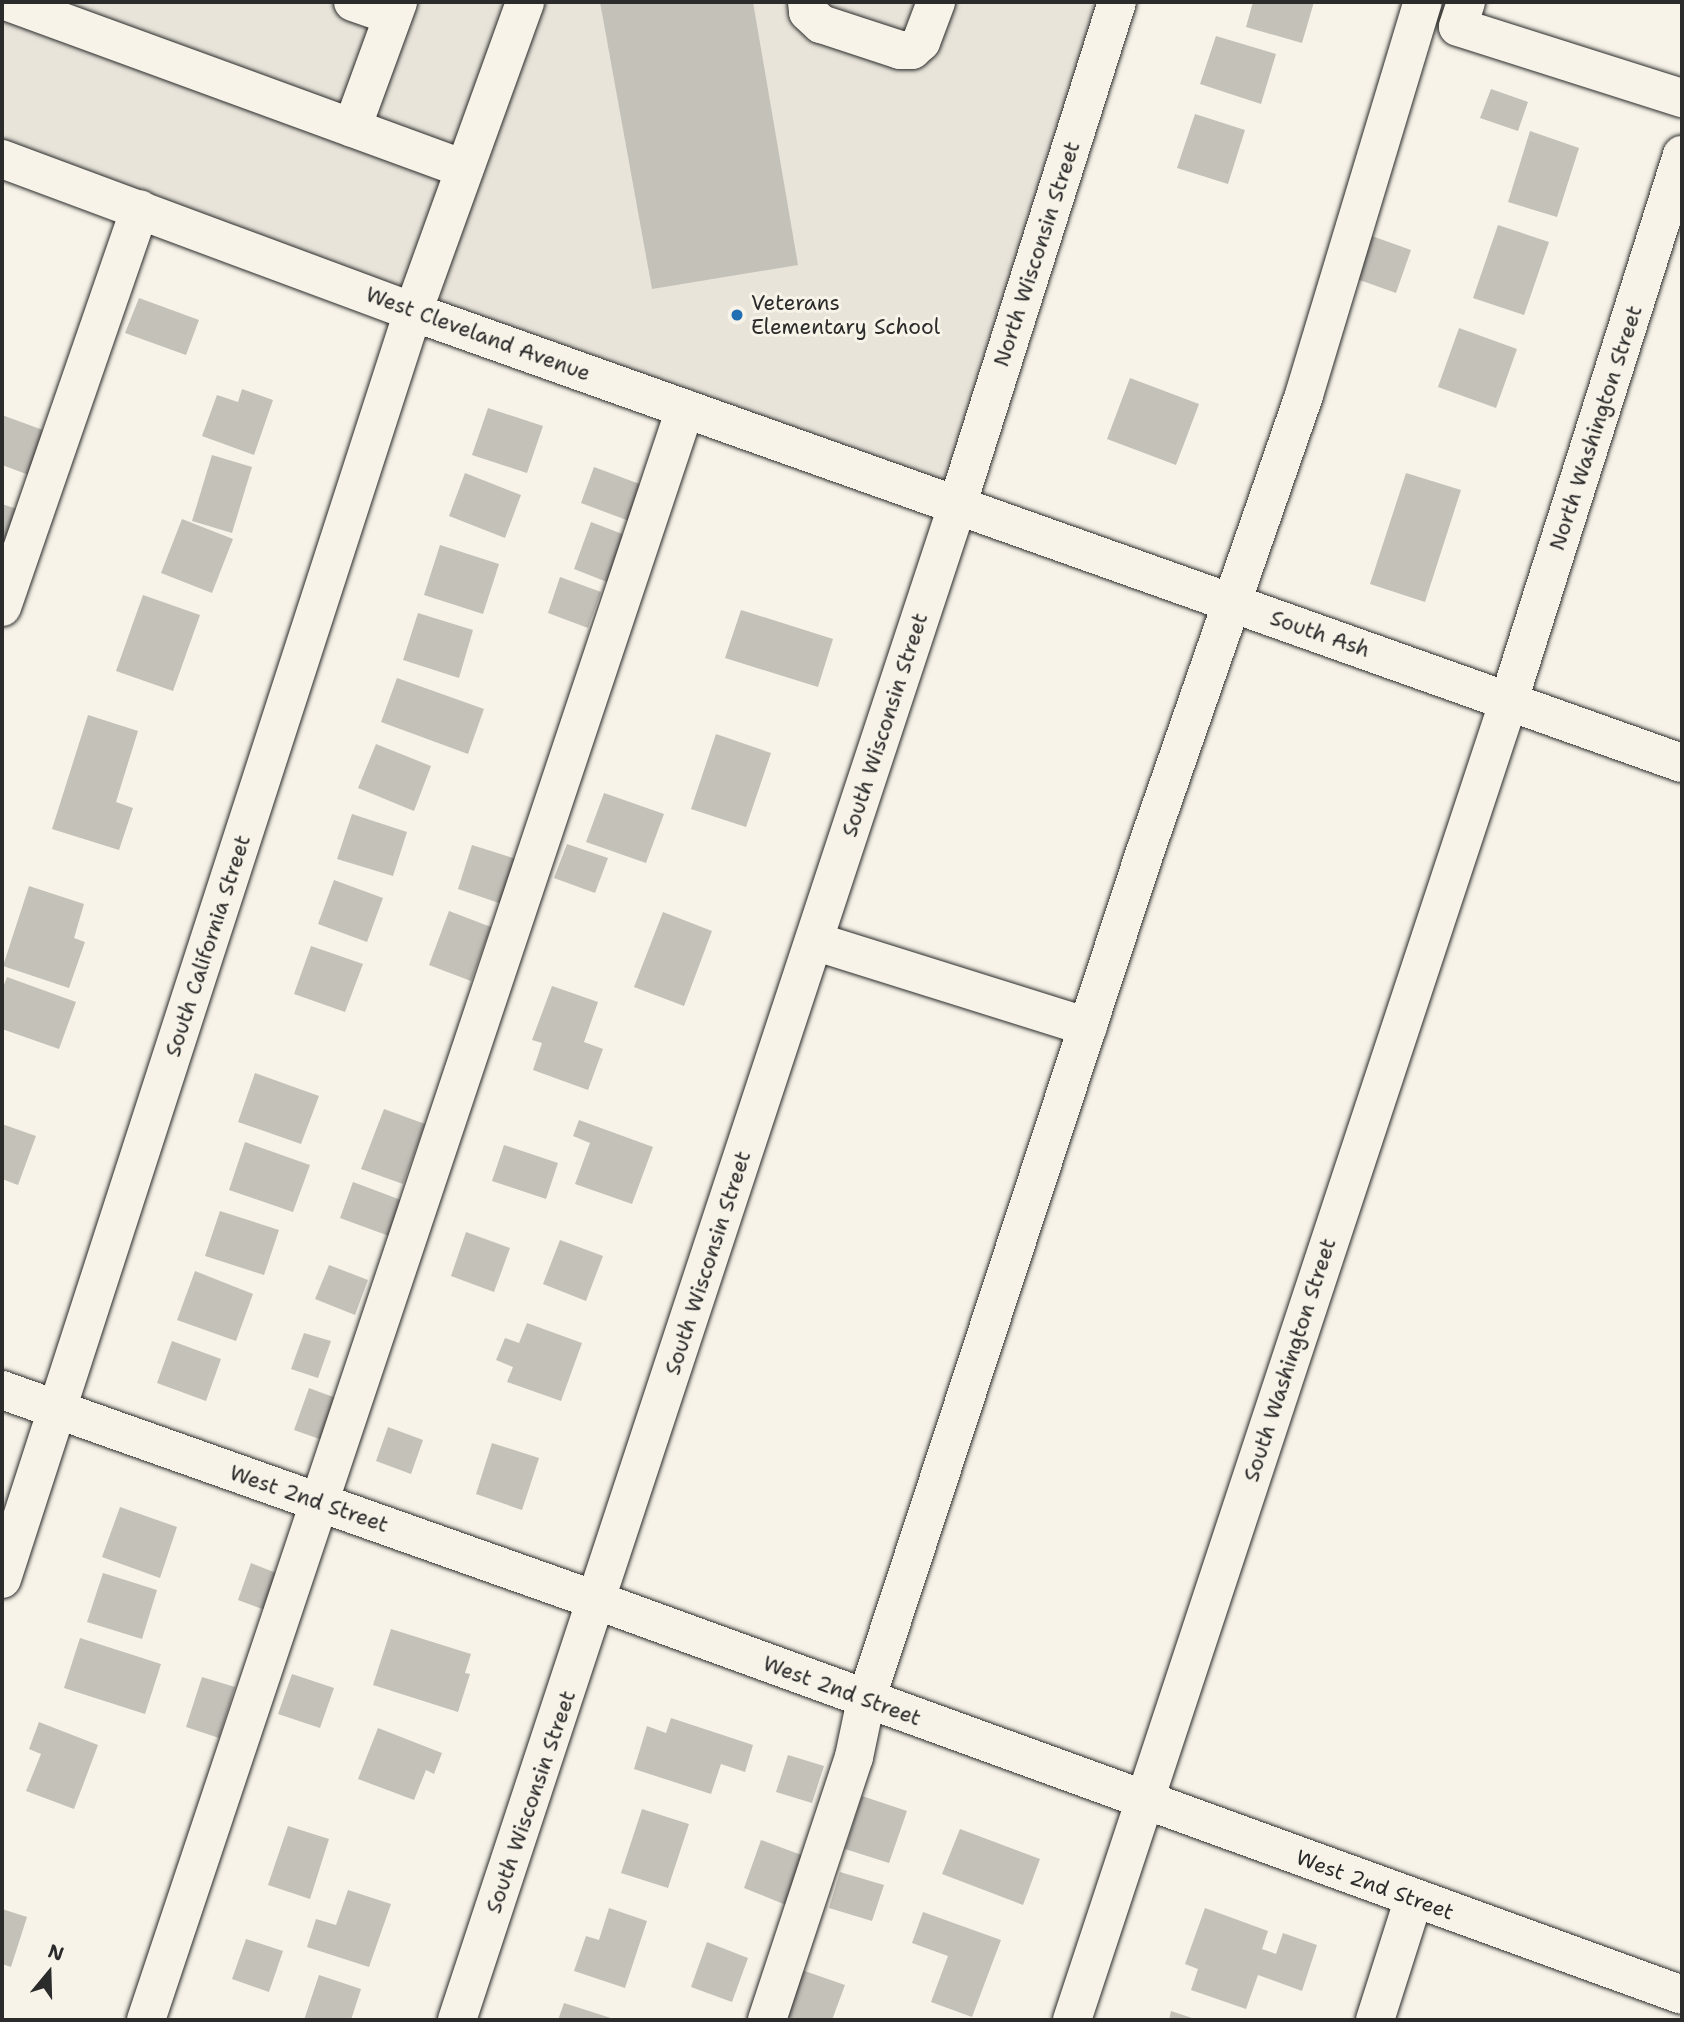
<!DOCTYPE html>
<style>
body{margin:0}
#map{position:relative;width:1684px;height:2022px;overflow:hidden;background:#f7f3e8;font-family:"Shantell Sans",sans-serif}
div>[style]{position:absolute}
.built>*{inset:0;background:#e8e4da}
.building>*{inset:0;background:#c4c1b9}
.roads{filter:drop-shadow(0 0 2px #2b2b2b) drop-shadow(0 0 2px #2b2b2b)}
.minor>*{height:38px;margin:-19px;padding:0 19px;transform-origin:19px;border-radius:19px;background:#f7f3e8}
.dots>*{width:19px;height:19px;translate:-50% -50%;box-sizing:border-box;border:4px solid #f7f3e8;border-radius:50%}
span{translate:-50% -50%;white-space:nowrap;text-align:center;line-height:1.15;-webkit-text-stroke:6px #f7f3e8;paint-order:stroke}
.street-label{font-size:21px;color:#2b2b2b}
.poi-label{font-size:21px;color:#2b2b2b}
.left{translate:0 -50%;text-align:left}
.frame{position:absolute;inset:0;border:4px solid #2b2b2b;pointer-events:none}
.north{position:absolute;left:14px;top:1938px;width:70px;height:70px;-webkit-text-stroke:5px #f7f3e8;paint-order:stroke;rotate:19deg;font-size:19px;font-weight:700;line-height:28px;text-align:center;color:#2b2b2b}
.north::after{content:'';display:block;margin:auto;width:24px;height:32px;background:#2b2b2b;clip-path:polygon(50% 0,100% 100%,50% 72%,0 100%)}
</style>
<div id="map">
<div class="built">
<i style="clip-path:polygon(2px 2px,1107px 2px,945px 483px,2px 147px)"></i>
</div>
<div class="building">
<i style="clip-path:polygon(600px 2px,753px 2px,798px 265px,652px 289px)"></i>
<i style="clip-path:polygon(1253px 2px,1314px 2px,1302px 43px,1246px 27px)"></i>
<i style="clip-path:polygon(1216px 36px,1276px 54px,1261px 104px,1200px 84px)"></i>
<i style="clip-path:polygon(1491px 89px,1528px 102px,1518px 131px,1480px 118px)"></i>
<i style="clip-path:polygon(1195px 114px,1245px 130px,1228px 184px,1177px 168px)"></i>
<i style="clip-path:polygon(1530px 131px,1579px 148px,1557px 217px,1508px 202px)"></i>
<i style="clip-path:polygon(1498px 225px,1549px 242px,1524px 315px,1473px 298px)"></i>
<i style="clip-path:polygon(1369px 235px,1411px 250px,1396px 293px,1354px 278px)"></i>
<i style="clip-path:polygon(139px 298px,199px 320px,186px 355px,125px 333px)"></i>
<i style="clip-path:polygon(1459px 328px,1517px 349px,1496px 408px,1438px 387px)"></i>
<i style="clip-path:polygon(1130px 378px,1199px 404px,1176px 465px,1107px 439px)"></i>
<i style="clip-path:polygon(242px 389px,273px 400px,254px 455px,202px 436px,217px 395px,238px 402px)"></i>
<i style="clip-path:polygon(488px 408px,543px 426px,527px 473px,472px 455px)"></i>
<i style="clip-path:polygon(2px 415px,62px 437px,45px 481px,2px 465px)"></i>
<i style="clip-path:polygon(212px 455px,252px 467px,232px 533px,192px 521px)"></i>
<i style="clip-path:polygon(594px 467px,645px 486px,632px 522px,581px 503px)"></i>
<i style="clip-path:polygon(465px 473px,521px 495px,505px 538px,449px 516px)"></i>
<i style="clip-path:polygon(1406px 473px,1461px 490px,1425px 602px,1370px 584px)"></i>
<i style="clip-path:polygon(2px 504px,17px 509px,4px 549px,2px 548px)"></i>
<i style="clip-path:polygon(182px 519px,233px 539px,212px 593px,161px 573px)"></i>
<i style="clip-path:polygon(591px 522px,625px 535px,607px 582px,574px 569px)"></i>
<i style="clip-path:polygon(440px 545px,499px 564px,483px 614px,424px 595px)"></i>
<i style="clip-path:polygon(560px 577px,601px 592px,588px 628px,548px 613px)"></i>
<i style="clip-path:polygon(143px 595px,200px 615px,173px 691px,116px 671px)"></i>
<i style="clip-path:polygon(741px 610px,833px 639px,818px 687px,725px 658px)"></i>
<i style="clip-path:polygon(418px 613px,473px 630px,459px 678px,403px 660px)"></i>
<i style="clip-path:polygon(397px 678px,484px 709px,468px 754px,381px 722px)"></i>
<i style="clip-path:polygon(88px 715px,138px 731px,116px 802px,133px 808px,119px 850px,52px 829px)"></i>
<i style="clip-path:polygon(716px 734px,771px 753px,746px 827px,691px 809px)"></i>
<i style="clip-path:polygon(376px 744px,431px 766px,414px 811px,358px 788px)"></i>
<i style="clip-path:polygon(604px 793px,664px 814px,646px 863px,586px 842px)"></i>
<i style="clip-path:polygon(352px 814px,407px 832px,393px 876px,337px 859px)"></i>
<i style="clip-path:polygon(567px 844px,608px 858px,595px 893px,554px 878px)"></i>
<i style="clip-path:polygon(472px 845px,516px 859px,502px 904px,458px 889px)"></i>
<i style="clip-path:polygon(334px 880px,383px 898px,367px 942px,318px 924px)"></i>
<i style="clip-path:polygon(29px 886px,84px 904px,74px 938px,85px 942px,69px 988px,3px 966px)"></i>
<i style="clip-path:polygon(449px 911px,491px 927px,471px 981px,429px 965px)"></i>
<i style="clip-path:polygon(663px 912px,712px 931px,684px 1006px,634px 987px)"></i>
<i style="clip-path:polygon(311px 946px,363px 964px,345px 1012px,294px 994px)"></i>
<i style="clip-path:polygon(7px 977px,76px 1002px,59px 1049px,2px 1029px,2px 990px)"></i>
<i style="clip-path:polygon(552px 986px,598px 1002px,584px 1042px,603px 1049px,588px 1090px,533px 1070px,542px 1043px,532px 1040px)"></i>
<i style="clip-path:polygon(255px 1073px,319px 1096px,301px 1144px,238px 1122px)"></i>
<i style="clip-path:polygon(384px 1109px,425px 1124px,403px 1184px,361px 1169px)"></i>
<i style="clip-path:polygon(579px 1120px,653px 1147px,632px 1204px,575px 1184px,590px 1143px,573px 1136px)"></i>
<i style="clip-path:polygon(2px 1124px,36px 1136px,18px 1185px,2px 1179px)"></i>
<i style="clip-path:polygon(245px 1142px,310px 1165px,293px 1212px,229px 1190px)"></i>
<i style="clip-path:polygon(504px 1145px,558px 1163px,546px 1199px,492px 1181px)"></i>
<i style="clip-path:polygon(353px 1182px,401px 1200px,389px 1236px,340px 1218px)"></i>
<i style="clip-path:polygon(220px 1211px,279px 1230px,264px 1275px,205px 1256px)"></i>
<i style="clip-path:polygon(466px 1232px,510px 1248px,494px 1292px,451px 1276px)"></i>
<i style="clip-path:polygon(560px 1240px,603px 1256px,586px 1301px,543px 1284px)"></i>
<i style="clip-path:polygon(329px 1265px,368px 1280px,355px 1315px,315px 1299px)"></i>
<i style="clip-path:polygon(195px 1271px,253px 1294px,236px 1341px,177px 1320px)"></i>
<i style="clip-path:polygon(527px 1323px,582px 1343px,561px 1401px,507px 1382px,513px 1367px,496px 1360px,505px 1338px,519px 1343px)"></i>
<i style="clip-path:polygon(304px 1333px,331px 1341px,318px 1378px,291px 1369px)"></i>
<i style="clip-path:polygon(172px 1341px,221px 1359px,206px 1401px,157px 1383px)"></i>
<i style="clip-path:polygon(309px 1388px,344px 1401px,328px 1442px,294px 1430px)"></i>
<i style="clip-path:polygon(388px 1427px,423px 1440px,411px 1474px,376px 1461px)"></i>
<i style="clip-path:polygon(492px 1443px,539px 1458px,522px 1510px,476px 1494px)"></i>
<i style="clip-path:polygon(120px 1507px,177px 1527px,160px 1578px,102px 1557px)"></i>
<i style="clip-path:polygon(251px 1563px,284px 1576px,270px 1612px,238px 1600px)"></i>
<i style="clip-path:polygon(103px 1573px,157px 1590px,142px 1639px,87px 1622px)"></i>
<i style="clip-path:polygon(391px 1629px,471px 1654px,465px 1673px,470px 1674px,458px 1712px,373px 1685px)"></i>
<i style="clip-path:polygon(80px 1638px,161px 1664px,145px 1714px,64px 1688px)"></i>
<i style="clip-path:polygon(292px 1674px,334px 1688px,320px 1728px,278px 1714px)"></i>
<i style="clip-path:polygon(202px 1677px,235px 1687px,219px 1738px,186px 1727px)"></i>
<i style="clip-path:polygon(671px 1718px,753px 1745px,745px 1772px,721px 1764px,711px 1794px,634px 1769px,647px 1726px,666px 1733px)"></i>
<i style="clip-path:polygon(39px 1722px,98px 1745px,74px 1809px,26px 1791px,41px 1754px,29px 1749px)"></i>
<i style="clip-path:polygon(378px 1728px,442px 1753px,434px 1774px,426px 1770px,414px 1800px,358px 1779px)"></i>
<i style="clip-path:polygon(788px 1755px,824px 1766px,812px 1803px,776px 1792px)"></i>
<i style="clip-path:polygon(862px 1796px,907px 1811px,889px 1863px,845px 1849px)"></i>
<i style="clip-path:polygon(642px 1809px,689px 1824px,668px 1888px,621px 1873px)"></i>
<i style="clip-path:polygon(288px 1826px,329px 1839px,310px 1899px,268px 1885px)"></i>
<i style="clip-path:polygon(960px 1829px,1040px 1859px,1023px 1905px,942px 1874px)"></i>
<i style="clip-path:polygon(761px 1840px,804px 1856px,786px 1905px,744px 1888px)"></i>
<i style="clip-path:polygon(840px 1872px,884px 1885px,872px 1921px,829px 1908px)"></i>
<i style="clip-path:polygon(348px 1890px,391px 1904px,369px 1967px,307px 1947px,316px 1919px,336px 1925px)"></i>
<i style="clip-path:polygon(609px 1908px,647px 1921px,625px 1988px,574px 1971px,586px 1936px,599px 1940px)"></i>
<i style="clip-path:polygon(1205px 1908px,1268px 1931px,1262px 1949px,1276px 1954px,1283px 1933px,1317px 1945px,1302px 1991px,1258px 1975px,1246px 2009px,1191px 1990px,1198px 1969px,1185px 1964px)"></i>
<i style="clip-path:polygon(2px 1909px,27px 1917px,11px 1967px,2px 1964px)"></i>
<i style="clip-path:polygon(923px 1912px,1001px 1940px,972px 2017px,931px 2002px,948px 1956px,912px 1943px)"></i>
<i style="clip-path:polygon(246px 1939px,283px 1951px,269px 1992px,232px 1979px)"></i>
<i style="clip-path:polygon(707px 1942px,748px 1958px,732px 2002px,691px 1987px)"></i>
<i style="clip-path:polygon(796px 1968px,845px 1985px,832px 2020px,797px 2020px,780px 2014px)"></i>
<i style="clip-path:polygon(319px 1975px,361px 1989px,351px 2020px,304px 2020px)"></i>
<i style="clip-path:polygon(564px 2003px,617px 2020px,558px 2020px)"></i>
<i style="clip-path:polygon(1171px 2011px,1198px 2020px,1169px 2020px)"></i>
</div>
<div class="roads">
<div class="minor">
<i style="left:8px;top:2px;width:486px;rotate:20.1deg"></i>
<i style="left:353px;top:2px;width:42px;rotate:19.3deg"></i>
<i style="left:807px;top:2px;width:10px;rotate:84deg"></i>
<i style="left:808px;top:12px;width:18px;rotate:43deg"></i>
<i style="left:821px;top:24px;width:83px;rotate:18.2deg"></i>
<i style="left:900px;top:50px;width:12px"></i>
<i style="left:912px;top:50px;width:12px;rotate:-42deg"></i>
<i style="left:921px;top:42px;width:43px;rotate:-69.4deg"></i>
<i style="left:1466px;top:2px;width:26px;rotate:108deg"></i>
<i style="left:1458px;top:27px;width:235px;rotate:17.6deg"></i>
<i style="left:352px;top:128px;width:134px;rotate:-69.9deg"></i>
<i style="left:2px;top:159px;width:439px;rotate:20.4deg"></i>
<i style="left:413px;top:312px;width:1347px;rotate:19.57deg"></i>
<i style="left:2px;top:607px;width:421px;rotate:-70.9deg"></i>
<i style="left:814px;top:941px;width:287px;rotate:17.4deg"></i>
<i style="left:2px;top:1390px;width:632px;rotate:19.5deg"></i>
<i style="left:598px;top:1601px;width:1153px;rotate:19.97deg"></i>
<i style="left:2px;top:1579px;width:1332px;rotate:-72.03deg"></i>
<i style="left:413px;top:312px;width:330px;rotate:-70.1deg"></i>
<i style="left:146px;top:2020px;width:1699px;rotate:-71.5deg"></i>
<i style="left:457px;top:2020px;width:1594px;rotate:-71.72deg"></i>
<i style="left:957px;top:506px;width:529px;rotate:-72.39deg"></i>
<i style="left:767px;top:2020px;width:277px;rotate:-71.7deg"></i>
<i style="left:854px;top:1757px;width:58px;rotate:-78.1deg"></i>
<i style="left:866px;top:1700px;width:893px;rotate:-71.79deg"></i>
<i style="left:1145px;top:852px;width:484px;rotate:-70.8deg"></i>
<i style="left:1304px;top:395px;width:411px;rotate:-73.2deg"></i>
<i style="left:1072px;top:2020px;width:1390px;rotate:-71.68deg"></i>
<i style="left:1509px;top:700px;width:572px;rotate:-72.39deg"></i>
<i style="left:1375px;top:2020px;width:128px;rotate:-72.3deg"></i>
</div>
</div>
<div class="dots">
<i style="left:737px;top:315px;background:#1f6fb2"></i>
</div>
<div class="street-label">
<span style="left:1037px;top:254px;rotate:-72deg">North Wisconsin Street</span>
<span style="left:478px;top:334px;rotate:20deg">West Cleveland Avenue</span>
<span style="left:1596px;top:428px;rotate:-72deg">North Washington Street</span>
<span style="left:1320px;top:634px;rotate:19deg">South Ash</span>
<span style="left:885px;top:725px;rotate:-72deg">South Wisconsin Street</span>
<span style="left:208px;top:946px;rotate:-72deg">South California Street</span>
<span style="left:708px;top:1263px;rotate:-72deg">South Wisconsin Street</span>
<span style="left:1290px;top:1360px;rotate:-72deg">South Washington Street</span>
<span style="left:309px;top:1499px;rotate:19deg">West 2nd Street</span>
<span style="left:842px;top:1691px;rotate:20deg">West 2nd Street</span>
<span style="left:531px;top:1802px;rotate:-71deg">South Wisconsin Street</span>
<span style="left:1375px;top:1885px;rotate:20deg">West 2nd Street</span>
</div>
<div class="poi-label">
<span class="left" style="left:751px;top:315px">Veterans<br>Elementary School</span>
</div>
<div class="frame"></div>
<div class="north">N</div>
</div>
